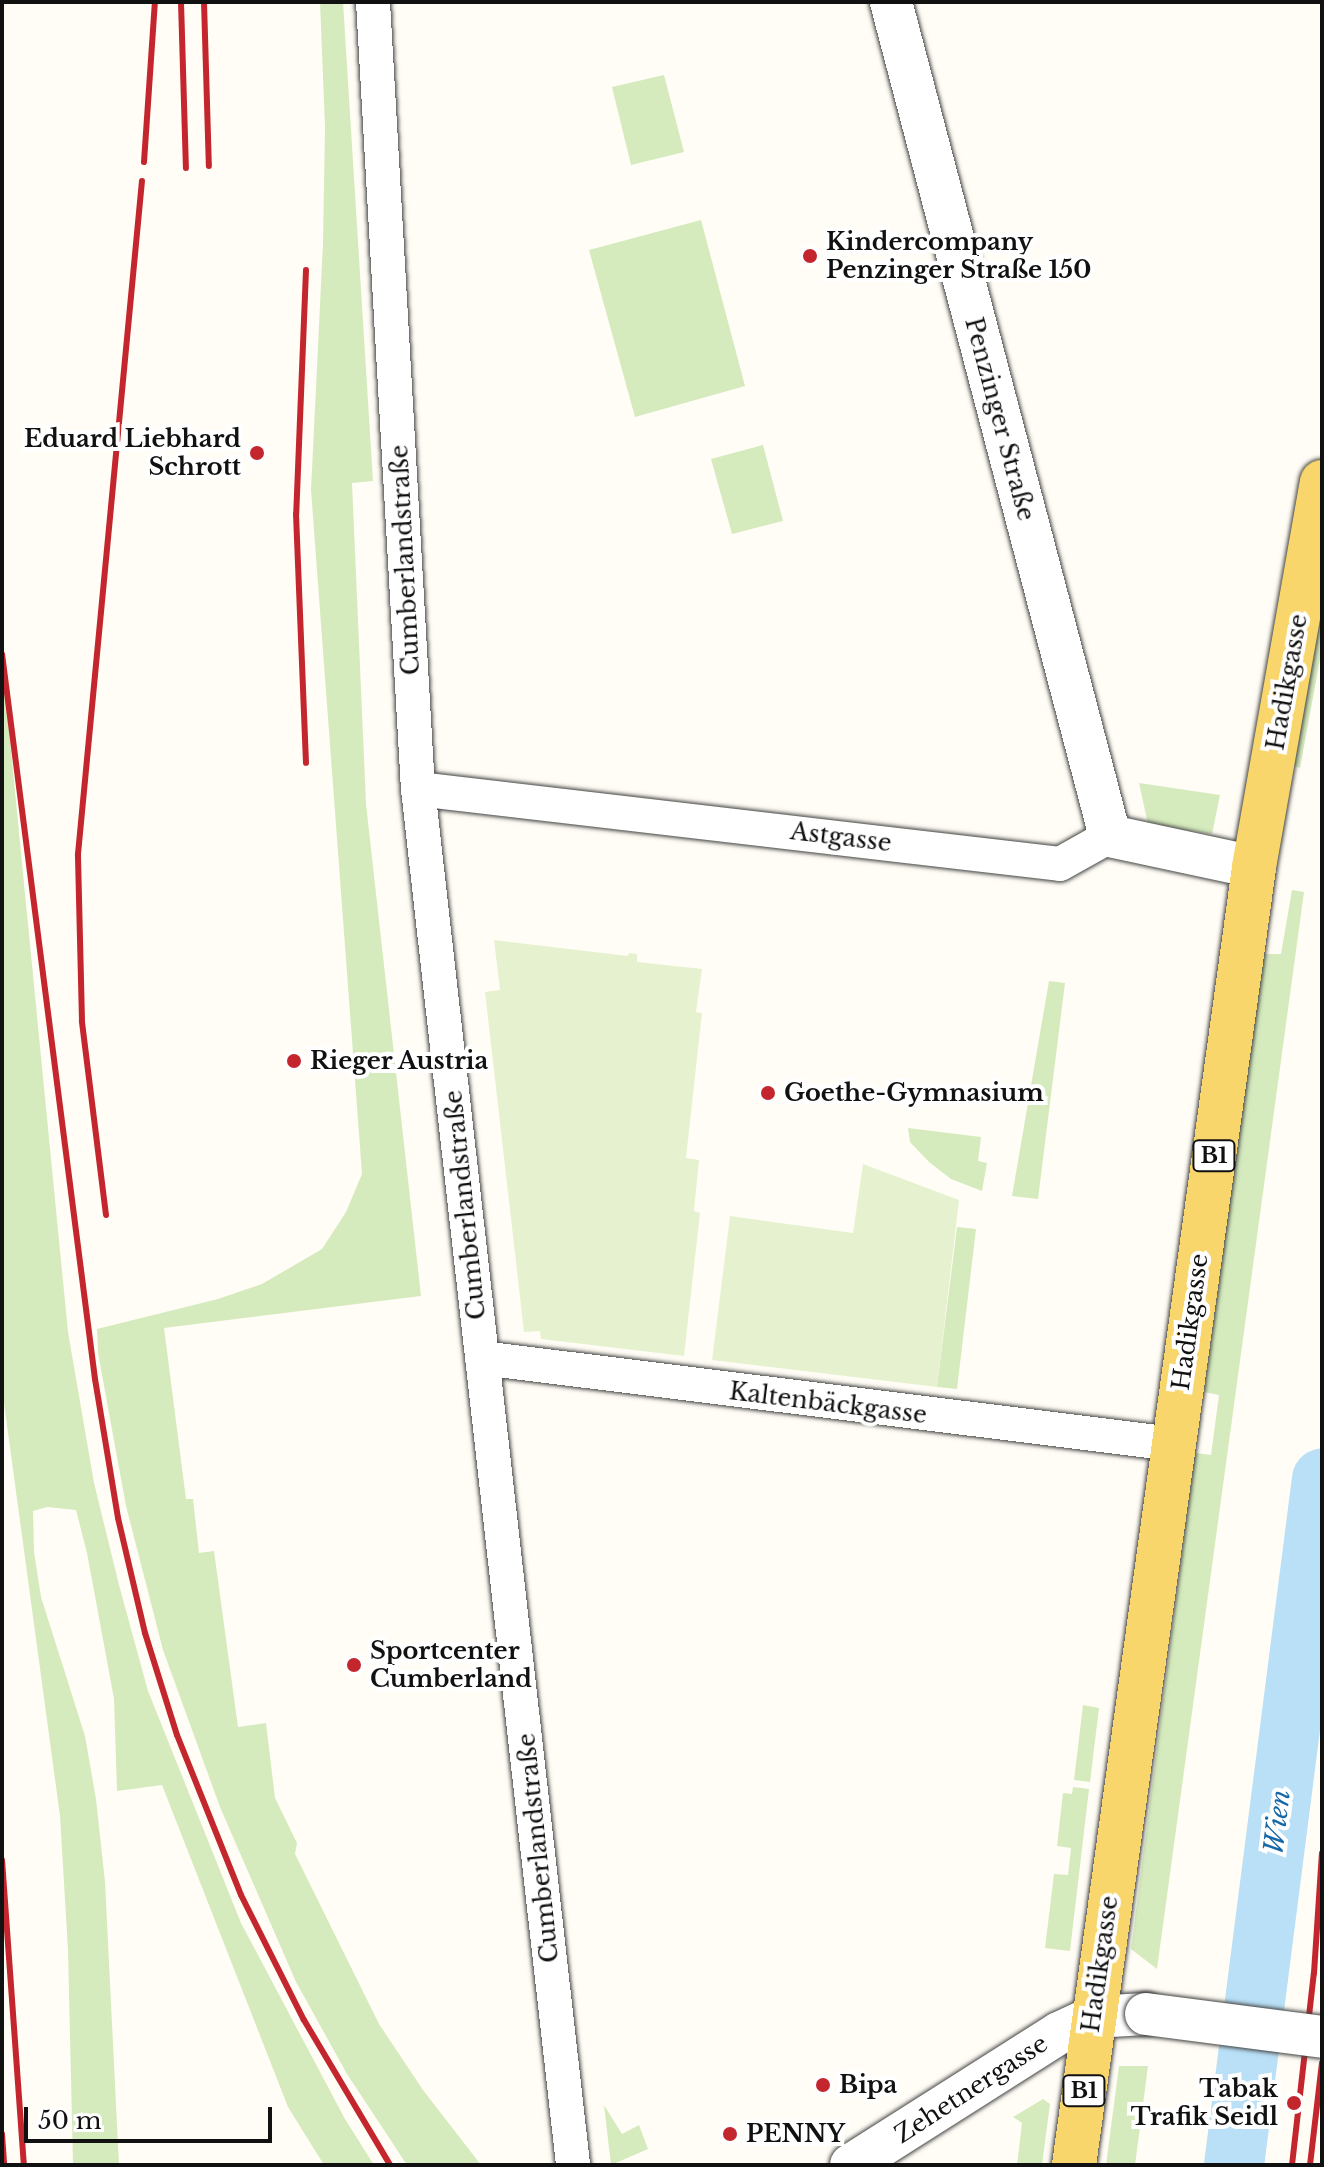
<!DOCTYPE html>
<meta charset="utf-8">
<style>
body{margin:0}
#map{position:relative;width:1324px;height:2167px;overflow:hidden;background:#fffdf5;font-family:"Libre Baskerville",serif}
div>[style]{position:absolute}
.green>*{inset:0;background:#d5ebbd}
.pitch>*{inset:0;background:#e6f2cf}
.river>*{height:60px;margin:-30px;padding:0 30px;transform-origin:30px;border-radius:30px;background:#b9e0f7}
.roads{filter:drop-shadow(0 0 2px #444) drop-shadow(0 0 2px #444)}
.minor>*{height:34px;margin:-17px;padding:0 17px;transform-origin:17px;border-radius:17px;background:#fff}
.tertiary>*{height:42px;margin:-21px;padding:0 21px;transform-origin:21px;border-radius:21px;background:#fff}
.primary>*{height:44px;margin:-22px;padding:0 22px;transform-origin:22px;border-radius:22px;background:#f9d66b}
.rail>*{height:6px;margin:-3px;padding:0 3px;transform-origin:3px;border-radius:3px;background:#c4262e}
.bridges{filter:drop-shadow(0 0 2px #444) drop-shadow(0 0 2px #444)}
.tertiary-bridge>*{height:42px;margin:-21px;padding:0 21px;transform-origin:21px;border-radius:21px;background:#fff}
.dots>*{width:22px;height:22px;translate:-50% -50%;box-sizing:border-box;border:4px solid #fff;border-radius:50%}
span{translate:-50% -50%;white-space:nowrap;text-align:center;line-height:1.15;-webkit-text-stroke:8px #fff;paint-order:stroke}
.shield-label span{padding:2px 6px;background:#fff;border:2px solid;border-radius:6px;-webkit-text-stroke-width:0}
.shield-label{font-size:22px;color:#111;font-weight:700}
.poi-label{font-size:24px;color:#111;font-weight:700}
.left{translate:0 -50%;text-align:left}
.right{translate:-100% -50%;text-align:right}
.street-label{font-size:24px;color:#111}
.water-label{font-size:26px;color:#1768a6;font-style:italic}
.frame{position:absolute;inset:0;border:4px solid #111;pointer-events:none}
.scale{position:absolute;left:24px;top:2107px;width:248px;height:36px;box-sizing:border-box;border:4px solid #111;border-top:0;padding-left:10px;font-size:24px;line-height:28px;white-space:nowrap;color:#111;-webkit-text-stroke:6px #fff;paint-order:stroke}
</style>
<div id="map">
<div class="green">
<i style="clip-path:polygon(320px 2px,343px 2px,373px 481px,352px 483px,366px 804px,421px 1296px,164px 1328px,186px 1499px,193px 1499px,199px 1553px,214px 1551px,238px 1727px,266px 1723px,275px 1798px,297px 1843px,295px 1854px,379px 2024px,423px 2090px,481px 2165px,407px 2165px,347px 2074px,296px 1982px,220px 1807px,163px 1650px,126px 1506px,98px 1353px,97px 1329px,218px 1299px,262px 1284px,322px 1249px,346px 1212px,362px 1174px,311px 490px,323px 243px,325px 127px)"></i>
<i style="clip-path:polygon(664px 75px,684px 152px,631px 165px,612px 87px)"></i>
<i style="clip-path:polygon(701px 220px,745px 386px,635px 417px,589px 250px)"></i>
<i style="clip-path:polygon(763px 445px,783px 521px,732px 534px,711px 459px)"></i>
<i style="clip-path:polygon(1322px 600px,1322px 648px,1300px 768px,1292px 765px)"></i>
<i style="clip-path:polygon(2px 659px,68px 1332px,94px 1483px,119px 1585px,148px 1691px,241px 1923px,345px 2119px,374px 2165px,324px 2165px,288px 2107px,162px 1785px,117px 1791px,114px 1699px,87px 1553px,76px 1510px,47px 1507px,33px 1511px,34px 1552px,41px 1597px,85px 1736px,96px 1799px,105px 1882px,119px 2165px,73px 2165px,68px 1950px,60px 1816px,4px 1403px)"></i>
<i style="clip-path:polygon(1139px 783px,1220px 795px,1212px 834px,1148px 824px)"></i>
<i style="clip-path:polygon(1292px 890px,1304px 892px,1157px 1969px,1131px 1949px,1195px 1453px,1211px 1455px,1219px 1395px,1204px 1392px,1263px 954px,1281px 954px)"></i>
<i style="clip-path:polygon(1049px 981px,1065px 983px,1038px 1199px,1012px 1196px)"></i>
<i style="clip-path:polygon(908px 1128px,981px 1137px,978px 1161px,987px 1163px,982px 1191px,951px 1179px,929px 1162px,910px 1142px)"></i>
<i style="clip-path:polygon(957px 1227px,976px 1229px,957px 1389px,937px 1387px)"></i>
<i style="clip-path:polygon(1083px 1705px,1099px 1708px,1090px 1782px,1074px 1780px)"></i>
<i style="clip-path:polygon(1073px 1787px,1089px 1789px,1070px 1951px,1045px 1948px,1054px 1874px,1068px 1875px,1071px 1848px,1057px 1846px,1063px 1793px,1072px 1794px)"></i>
<i style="clip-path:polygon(1119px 2066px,1148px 2066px,1135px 2165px,1106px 2165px)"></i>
<i style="clip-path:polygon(1043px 2099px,1050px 2104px,1042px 2165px,1017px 2165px,1022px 2123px,1013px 2117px)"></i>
<i style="clip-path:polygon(604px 2105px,622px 2134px,639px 2125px,648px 2149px,611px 2165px)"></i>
</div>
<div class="pitch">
<i style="clip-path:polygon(494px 940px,628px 956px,629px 953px,637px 954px,637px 962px,702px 969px,696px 1012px,702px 1013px,686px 1158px,699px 1160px,694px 1211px,700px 1213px,684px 1356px,541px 1339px,540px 1331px,524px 1332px,485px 992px,500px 990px)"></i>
<i style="clip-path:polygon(863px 1164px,959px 1200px,937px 1387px,712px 1360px,730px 1216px,853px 1233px)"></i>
</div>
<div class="river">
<i style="left:1234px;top:2165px;width:692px;rotate:-82.69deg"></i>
</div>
<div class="roads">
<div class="minor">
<i style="left:373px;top:2px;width:788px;rotate:86.73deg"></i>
<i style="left:418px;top:789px;width:1385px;rotate:83.57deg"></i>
<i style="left:418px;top:789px;width:646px;rotate:6.66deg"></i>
<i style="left:1060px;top:864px;width:57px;rotate:-29.2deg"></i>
<i style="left:482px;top:1358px;width:696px;rotate:7.09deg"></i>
</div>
<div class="tertiary">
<i style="left:891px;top:2px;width:862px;rotate:75.29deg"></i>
<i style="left:1110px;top:836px;width:147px;rotate:12.1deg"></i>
<i style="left:851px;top:2165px;width:246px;rotate:-32.4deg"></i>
<i style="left:1059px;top:2033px;width:38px;rotate:-25deg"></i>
<i style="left:1093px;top:2017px;width:53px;rotate:-3.2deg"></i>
</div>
<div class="primary">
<i style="left:1074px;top:2165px;width:1310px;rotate:-82.1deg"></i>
<i style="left:1254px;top:867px;width:391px;rotate:-80deg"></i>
</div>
</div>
<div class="rail">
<i style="left:181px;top:2px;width:166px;rotate:88.3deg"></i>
<i style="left:204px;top:2px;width:164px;rotate:88.3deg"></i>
<i style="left:144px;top:162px;width:160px;rotate:-86.1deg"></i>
<i style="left:306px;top:270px;width:244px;rotate:92.3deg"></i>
<i style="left:296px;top:514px;width:249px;rotate:87.7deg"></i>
<i style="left:2px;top:654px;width:731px;rotate:82.69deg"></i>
<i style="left:95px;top:1379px;width:141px;rotate:80.6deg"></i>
<i style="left:118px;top:1518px;width:118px;rotate:76.8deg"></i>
<i style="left:145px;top:1633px;width:107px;rotate:72.6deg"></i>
<i style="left:177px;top:1735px;width:172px;rotate:68.2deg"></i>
<i style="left:241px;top:1895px;width:140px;rotate:63.3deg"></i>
<i style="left:304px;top:2020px;width:169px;rotate:59.3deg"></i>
<i style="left:106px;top:1215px;width:195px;rotate:-97.1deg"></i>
<i style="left:82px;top:1021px;width:167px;rotate:-91.4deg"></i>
<i style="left:78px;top:854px;width:676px;rotate:-84.57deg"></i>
<i style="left:2px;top:1860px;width:306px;rotate:85.9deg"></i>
<i style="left:2px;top:2134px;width:31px;rotate:86deg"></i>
<i style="left:1292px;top:2165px;width:193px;rotate:-83.5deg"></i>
<i style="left:1314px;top:1973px;width:120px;rotate:-86.2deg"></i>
<i style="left:1310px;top:2165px;width:103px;rotate:-83.3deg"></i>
</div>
<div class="bridges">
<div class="tertiary-bridge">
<i style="left:1146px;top:2014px;width:177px;rotate:7.4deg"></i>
</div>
</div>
<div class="dots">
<i style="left:810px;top:256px;background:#c4262e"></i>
<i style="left:257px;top:453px;background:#c4262e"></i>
<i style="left:294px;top:1061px;background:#c4262e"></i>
<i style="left:768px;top:1093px;background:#c4262e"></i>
<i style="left:354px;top:1665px;background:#c4262e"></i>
<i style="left:823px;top:2085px;background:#c4262e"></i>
<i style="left:1294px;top:2103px;background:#c4262e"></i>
<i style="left:730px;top:2134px;background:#c4262e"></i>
</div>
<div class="shield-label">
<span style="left:1214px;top:1156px">B1</span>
<span style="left:1084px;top:2091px">B1</span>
</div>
<div class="poi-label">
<span class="left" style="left:826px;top:256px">Kindercompany<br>Penzinger Straße 150</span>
<span class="right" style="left:241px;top:453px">Eduard Liebhard<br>Schrott</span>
<span class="left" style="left:310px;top:1061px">Rieger Austria</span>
<span class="left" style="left:784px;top:1093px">Goethe-Gymnasium</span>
<span class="left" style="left:370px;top:1665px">Sportcenter<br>Cumberland</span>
<span class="left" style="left:839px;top:2085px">Bipa</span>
<span class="right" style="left:1278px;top:2103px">Tabak<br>Trafik Seidl</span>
<span class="left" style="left:746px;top:2134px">PENNY</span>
</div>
<div class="street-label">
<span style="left:1000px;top:419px;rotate:75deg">Penzinger Straße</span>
<span style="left:405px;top:560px;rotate:-93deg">Cumberlandstraße</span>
<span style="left:1287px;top:682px;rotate:-80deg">Hadikgasse</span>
<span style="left:841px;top:837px;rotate:7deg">Astgasse</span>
<span style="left:465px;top:1205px;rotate:-96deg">Cumberlandstraße</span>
<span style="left:1190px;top:1322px;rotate:-82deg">Hadikgasse</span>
<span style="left:828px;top:1403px;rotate:7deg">Kaltenbäckgasse</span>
<span style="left:538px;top:1848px;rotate:-96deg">Cumberlandstraße</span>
<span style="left:1100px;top:1964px;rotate:-82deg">Hadikgasse</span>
<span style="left:971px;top:2089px;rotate:-33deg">Zehetnergasse</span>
</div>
<div class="water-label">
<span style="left:1278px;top:1822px;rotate:-83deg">Wien</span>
</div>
<div class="frame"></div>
<div class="scale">50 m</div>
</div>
